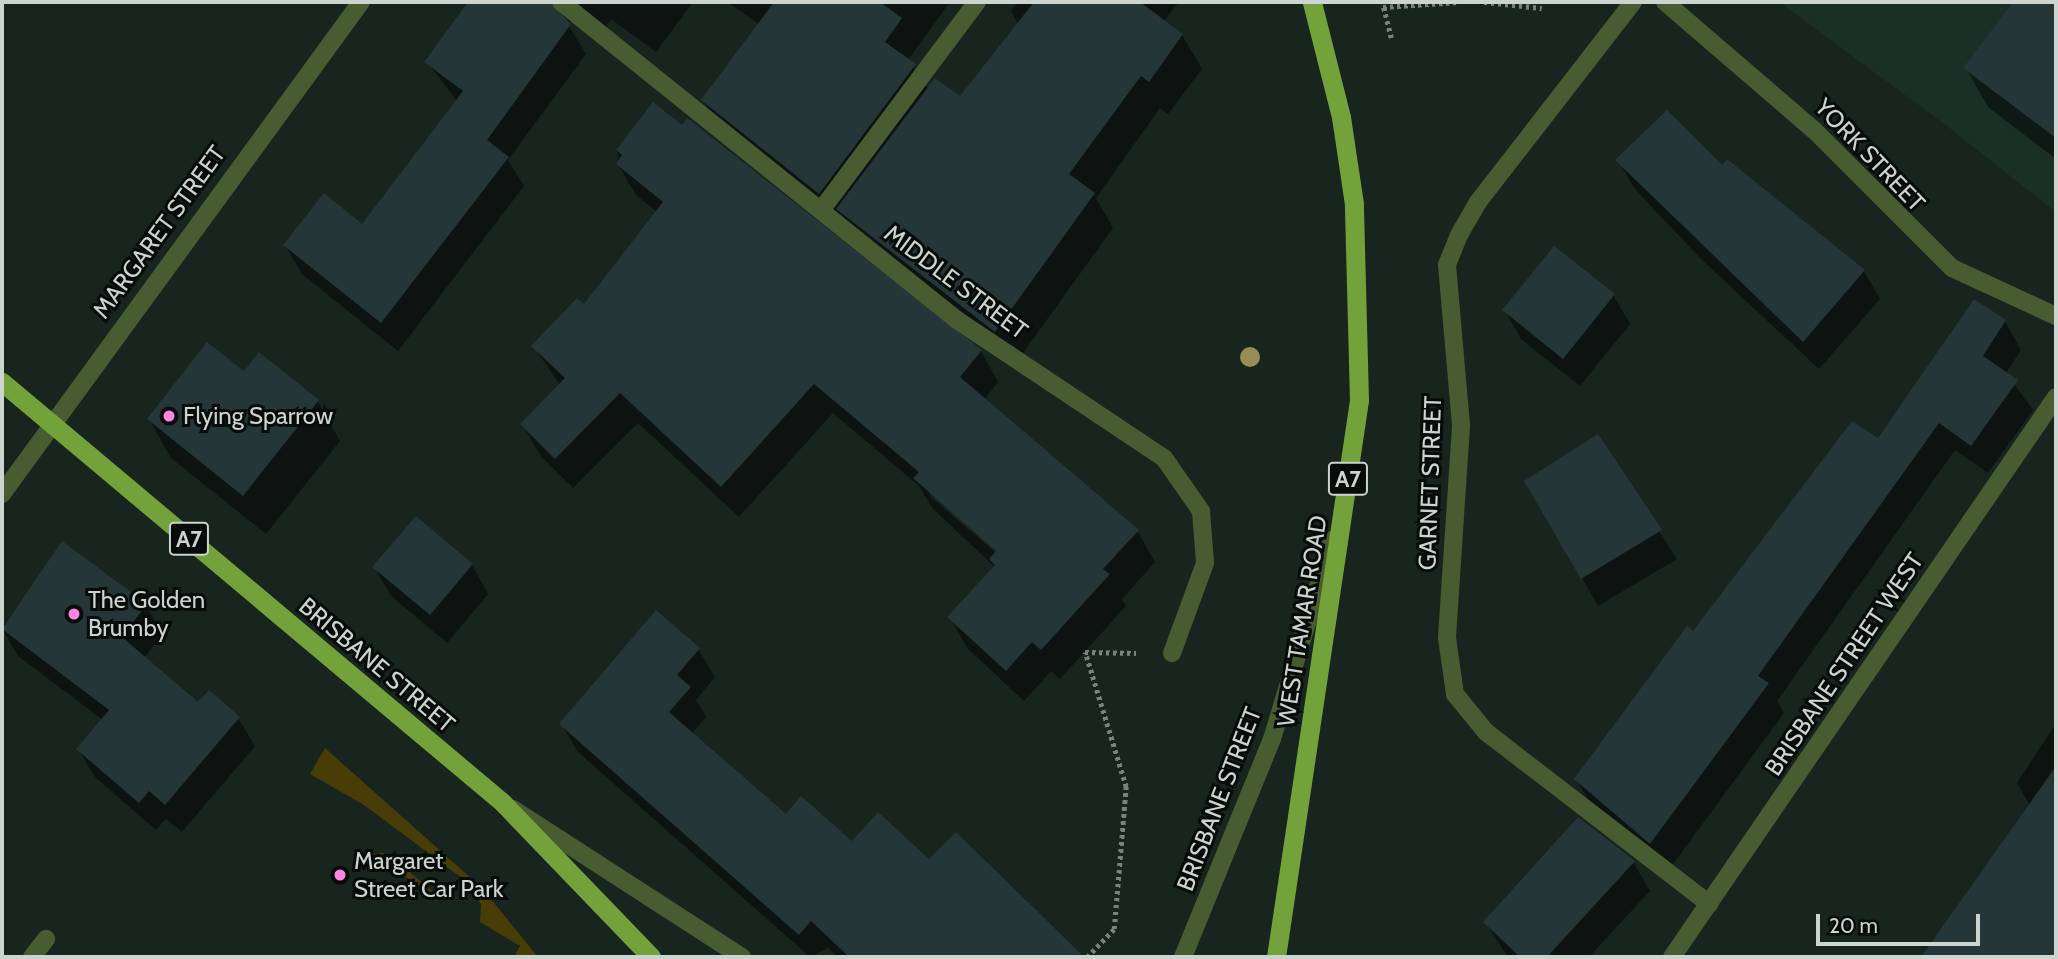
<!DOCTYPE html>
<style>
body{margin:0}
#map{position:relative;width:2058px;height:959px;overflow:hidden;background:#17251e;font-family:Cabin,sans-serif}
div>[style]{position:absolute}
.built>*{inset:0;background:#1a2f26}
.green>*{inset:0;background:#493d07}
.shadow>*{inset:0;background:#0007}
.building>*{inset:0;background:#243637}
.path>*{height:4.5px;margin-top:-2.25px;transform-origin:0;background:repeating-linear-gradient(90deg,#78837d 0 3.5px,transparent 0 7px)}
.service>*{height:18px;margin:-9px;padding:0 9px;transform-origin:9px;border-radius:9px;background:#485c32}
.minor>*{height:18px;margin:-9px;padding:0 9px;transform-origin:9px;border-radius:9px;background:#485c32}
.tertiary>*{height:18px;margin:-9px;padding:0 9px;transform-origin:9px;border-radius:9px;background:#485c32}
.trunk>*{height:19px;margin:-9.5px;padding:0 9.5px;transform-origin:9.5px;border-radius:9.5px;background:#74a23a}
.trees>*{width:20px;height:20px;margin:-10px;border-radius:50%;background:#968e53}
.dots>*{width:19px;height:19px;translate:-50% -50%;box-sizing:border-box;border:4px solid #070c0a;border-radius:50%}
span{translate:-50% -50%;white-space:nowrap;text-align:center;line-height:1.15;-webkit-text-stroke:6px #070c0a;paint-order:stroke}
.shield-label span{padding:2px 5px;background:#070c0a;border:2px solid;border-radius:5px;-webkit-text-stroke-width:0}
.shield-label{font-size:23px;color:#cbd4cf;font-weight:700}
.street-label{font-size:24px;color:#cbd4cf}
.poi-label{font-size:24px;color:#cbd4cf}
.left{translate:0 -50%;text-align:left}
.frame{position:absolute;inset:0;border:4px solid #cbd4cf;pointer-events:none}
.scale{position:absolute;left:1816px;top:914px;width:164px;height:32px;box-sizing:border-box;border:4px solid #cbd4cf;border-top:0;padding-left:9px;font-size:21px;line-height:24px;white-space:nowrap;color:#cbd4cf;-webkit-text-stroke:5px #070c0a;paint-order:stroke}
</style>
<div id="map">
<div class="built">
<i style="clip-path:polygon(1779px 2px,2056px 2px,2056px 212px,1939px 120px)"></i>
</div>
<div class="green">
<i style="clip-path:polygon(325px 748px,481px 887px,538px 957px,514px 957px,520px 946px,480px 922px,481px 904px,466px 881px,364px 805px,310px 774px)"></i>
<i style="clip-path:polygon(382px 853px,391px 857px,442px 899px,369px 855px)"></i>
</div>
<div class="shadow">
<i style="clip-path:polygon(470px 2px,693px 2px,656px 52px,611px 19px,601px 33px,581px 19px,567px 23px,586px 54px,508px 160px,524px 186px,398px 351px,302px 274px,285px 245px,362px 227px,457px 101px,427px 62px)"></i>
<i style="clip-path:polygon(727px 2px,950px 2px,908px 60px,928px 89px,961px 99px,1018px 24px,1011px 11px,1018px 2px,1179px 2px,1164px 21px,1182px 35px,1202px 69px,1168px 114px,1160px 108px,1096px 198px,1113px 228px,1015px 364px,858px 242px,841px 214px,836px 222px,719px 128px,703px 100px,759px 24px)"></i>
<i style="clip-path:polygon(2015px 2px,2056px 2px,2056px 159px,1988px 107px,1966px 68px)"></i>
<i style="clip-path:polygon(evenodd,618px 150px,981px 351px,998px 382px,984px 400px,1138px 532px,1155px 562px,1122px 599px,1126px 606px,1060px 679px,1051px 671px,1024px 701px,967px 648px,950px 617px,995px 567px,933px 509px,919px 486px,833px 413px,739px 517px,638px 423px,573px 488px,540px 455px,522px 424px,560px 385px,534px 347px,584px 307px,657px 212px,636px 195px,618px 164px,618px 150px,927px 489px,1004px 555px,1002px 558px,931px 497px,927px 489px)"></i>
<i style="clip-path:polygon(1618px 160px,1722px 168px,1864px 271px,1880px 299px,1819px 369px,1701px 259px,1634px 188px)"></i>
<i style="clip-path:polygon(1613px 295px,1630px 324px,1580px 386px,1521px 339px,1505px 311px)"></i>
<i style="clip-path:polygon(2005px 321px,2021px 350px,2006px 373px,2033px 410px,1988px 473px,1955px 450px,1777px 701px,1784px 713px,1668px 871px,1593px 808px,1576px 779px,1694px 633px,1878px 440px)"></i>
<i style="clip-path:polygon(259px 355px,318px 402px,340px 441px,266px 534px,171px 458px,149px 419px,244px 374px)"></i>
<i style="clip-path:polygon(1598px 437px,1677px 559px,1598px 606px,1527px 482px)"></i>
<i style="clip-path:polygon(62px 543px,146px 605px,162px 634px,144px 658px,198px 704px,238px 718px,255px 746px,182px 832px,166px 819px,156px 830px,95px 777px,78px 749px,103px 720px,18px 656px,2px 628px)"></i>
<i style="clip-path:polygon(472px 565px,488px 594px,447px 643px,391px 596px,374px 567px)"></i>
<i style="clip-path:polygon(698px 649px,715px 677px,696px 700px,706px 717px,691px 734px,786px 817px,852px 844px,929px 862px,1080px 957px,838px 957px,828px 948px,810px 957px,578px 752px,561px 724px)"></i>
<i style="clip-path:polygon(2056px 723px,2056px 957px,1923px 957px,2030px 806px,2017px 783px)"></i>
<i style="clip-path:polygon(1633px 862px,1650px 891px,1589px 957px,1508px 957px,1485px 922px)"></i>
</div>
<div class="building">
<i style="clip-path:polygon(468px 2px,550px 2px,571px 24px,487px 140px,509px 157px,381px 323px,283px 245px,324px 193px,362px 224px,463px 91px,424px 62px)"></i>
<i style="clip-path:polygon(774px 2px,880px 2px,902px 18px,885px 42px,916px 64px,819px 194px,701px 100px)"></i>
<i style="clip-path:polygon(1034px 2px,1140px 2px,1183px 34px,1149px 82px,1141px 76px,1069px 174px,1095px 193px,995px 332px,836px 209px,935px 78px,960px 96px)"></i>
<i style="clip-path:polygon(2013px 2px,2056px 2px,2056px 138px,1963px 68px)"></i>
<i style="clip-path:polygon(653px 102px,682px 125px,687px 118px,982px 350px,960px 377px,1139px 530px,1103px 569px,1110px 574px,1041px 650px,1032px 642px,1006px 671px,947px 617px,995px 565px,989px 559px,996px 551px,913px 478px,919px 472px,814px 384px,721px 487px,620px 393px,555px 459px,520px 424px,565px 378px,531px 346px,577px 298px,584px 304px,663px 202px,616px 164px,622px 155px,616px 150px)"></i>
<i style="clip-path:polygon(1667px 110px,1722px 165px,1727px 159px,1865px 270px,1803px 342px,1615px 160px)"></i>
<i style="clip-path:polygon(1554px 246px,1615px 294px,1563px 359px,1502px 310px)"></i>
<i style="clip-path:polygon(1974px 299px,2006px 320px,1983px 356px,2018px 380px,1971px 446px,1939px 423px,1758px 676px,1769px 683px,1650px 844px,1574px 779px,1687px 626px,1693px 631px,1852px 421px,1878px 438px)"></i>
<i style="clip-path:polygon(207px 342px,244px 371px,259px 352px,319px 400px,243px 496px,147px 419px)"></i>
<i style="clip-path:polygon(1598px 434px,1662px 530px,1581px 579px,1524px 481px)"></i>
<i style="clip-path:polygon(416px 516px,473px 564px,430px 615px,372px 567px)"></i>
<i style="clip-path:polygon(62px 541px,147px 604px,122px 637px,198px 702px,209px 690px,240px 717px,165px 805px,149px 791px,139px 803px,76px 749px,109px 710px,2px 629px)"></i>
<i style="clip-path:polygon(656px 610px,700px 648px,677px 675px,691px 687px,669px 712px,786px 814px,801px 796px,852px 841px,878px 812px,929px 859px,956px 832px,1084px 957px,849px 957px,811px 921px,799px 935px,559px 724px)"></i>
<i style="clip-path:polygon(2056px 766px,2056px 957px,1921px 957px)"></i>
<i style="clip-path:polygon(1578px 817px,1635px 861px,1547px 957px,1520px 957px,1483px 922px)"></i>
</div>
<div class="path">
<i style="left:1484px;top:2px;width:58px;rotate:5.9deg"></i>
<i style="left:1391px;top:38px;width:32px;rotate:-104deg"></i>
<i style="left:1383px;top:7px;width:76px;rotate:-3.8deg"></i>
<i style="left:1087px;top:957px;width:39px;rotate:-46deg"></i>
<i style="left:1114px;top:929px;width:143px;rotate:-85.2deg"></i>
<i style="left:1126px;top:787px;width:141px;rotate:-106.9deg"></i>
<i style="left:1085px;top:652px;width:51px;rotate:1.1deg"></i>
</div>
<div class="service">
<i style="left:1459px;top:235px;width:32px;rotate:112deg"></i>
<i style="left:1447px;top:265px;width:162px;rotate:85deg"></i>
<i style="left:1461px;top:426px;width:212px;rotate:93.8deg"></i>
<i style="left:1447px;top:638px;width:57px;rotate:81.9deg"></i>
<i style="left:1455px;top:694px;width:49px;rotate:50.8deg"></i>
<i style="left:1486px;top:732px;width:282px;rotate:37.6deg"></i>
<i style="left:32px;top:957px;width:23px;rotate:-52deg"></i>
</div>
<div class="minor">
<i style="left:561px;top:2px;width:508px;rotate:38.77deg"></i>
<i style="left:957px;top:320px;width:249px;rotate:33.7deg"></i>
<i style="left:1164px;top:458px;width:65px;rotate:55.1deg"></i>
<i style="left:1201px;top:511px;width:52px;rotate:85.6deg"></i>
<i style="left:1205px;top:563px;width:96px;rotate:110.1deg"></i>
<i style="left:1665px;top:2px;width:196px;rotate:40.7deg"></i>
<i style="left:1814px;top:130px;width:195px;rotate:45deg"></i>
<i style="left:1952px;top:268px;width:115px;rotate:24.8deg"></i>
<i style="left:822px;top:209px;width:259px;rotate:-53.2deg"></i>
<i style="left:1459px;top:235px;width:38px;rotate:-60deg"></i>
<i style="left:1478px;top:202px;width:253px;rotate:-52.2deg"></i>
<i style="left:1672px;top:957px;width:679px;rotate:-55.56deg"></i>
</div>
<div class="tertiary">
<i style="left:2px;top:494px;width:609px;rotate:-53.88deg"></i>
<i style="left:513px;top:809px;width:273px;rotate:32.9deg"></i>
<i style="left:1183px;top:957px;width:235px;rotate:-67.8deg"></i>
<i style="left:1272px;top:739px;width:208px;rotate:-73.2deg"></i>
</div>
<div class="trunk">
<i style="left:2px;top:382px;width:653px;rotate:40.03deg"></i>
<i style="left:502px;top:802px;width:215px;rotate:46.1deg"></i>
<i style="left:1276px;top:957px;width:563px;rotate:-81.52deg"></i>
<i style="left:1359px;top:400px;width:196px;rotate:-91.5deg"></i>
<i style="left:1354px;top:204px;width:88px;rotate:-98.5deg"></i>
<i style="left:1341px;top:117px;width:119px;rotate:-104.2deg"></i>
</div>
<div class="trees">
<i style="left:1250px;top:357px"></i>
</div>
<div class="dots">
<i style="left:169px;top:416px;background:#ff85de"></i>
<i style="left:74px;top:614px;background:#ff85de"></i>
<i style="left:340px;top:875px;background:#ff85de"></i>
</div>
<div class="shield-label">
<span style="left:1348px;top:479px">A7</span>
<span style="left:189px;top:539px">A7</span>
</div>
<div class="street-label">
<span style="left:1870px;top:155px;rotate:46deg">YORK STREET</span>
<span style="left:159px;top:232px;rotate:-54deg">MARGARET STREET</span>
<span style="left:956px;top:282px;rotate:37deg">MIDDLE STREET</span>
<span style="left:1430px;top:483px;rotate:-88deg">GARNET STREET</span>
<span style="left:1302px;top:621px;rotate:-81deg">WEST TAMAR ROAD</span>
<span style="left:1844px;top:664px;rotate:-56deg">BRISBANE STREET WEST</span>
<span style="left:377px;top:665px;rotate:40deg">BRISBANE STREET</span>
<span style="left:1219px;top:799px;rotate:-69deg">BRISBANE STREET</span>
</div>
<div class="poi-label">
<span class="left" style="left:183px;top:416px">Flying Sparrow</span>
<span class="left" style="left:88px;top:614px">The Golden<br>Brumby</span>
<span class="left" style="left:354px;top:875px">Margaret<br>Street Car Park</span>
</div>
<div class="frame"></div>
<div class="scale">20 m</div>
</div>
